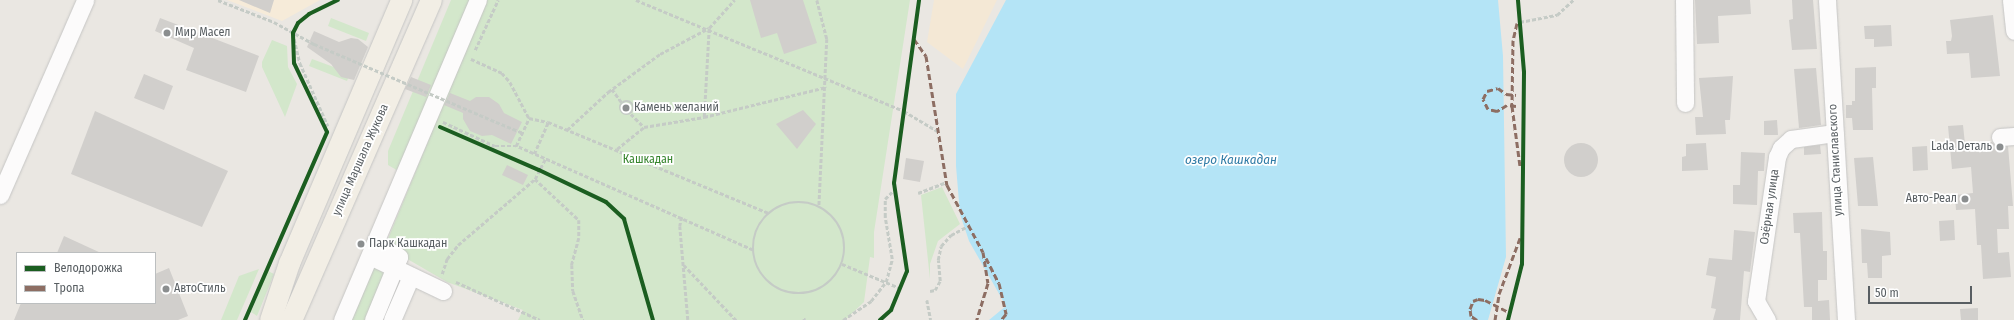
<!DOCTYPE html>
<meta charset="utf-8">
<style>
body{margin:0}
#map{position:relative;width:2014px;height:320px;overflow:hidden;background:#eae7e2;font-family:"Fira Sans Condensed",sans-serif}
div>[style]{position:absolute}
.commercial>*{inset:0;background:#f6ebd9}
.green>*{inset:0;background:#d3e7cb}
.sand>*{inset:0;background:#f4e8d5}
.water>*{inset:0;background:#b4e4f6}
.building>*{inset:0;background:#d1cfcc}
.round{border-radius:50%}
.path>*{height:2.5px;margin-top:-1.25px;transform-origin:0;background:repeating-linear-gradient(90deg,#c5cbc6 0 4px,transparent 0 6px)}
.path>.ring{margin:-1.25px;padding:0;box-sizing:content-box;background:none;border:2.5px solid #c5cbc6;border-radius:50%}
.roads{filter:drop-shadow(0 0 1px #c5c5c4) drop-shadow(0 0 1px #c5c5c4)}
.minor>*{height:17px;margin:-8.5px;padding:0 8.5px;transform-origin:8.5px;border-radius:8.5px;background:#fcfbfb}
.major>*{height:21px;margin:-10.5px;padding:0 10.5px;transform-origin:10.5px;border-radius:10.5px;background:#f2eee5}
.path-bridge>*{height:2.5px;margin-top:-1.25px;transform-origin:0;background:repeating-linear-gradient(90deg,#c5cbc6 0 4px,transparent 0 6px)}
.quiet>*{height:3px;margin-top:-1.5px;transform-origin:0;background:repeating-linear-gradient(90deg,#8d6e63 0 6px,transparent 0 9px)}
.cycleway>*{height:4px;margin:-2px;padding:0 2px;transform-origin:2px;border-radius:2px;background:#1b5e20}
.dots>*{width:11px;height:11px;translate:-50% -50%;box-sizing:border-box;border:2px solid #fff;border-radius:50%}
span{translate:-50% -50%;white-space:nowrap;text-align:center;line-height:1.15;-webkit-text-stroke:3.5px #fff;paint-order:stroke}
.poi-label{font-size:12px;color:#585e62}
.left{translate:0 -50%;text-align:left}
.right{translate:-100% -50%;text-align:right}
.street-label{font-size:12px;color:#585e62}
.park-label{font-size:12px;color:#37852e}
.water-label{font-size:13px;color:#2f7ba6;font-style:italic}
.legend{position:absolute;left:16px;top:252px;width:140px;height:52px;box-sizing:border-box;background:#fff;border:1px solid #bcbfc0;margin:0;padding:5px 7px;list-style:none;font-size:12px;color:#585e62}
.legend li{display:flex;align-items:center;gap:8px;height:20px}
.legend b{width:20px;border:1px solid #bcbfc0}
.scale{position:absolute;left:1868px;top:286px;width:104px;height:18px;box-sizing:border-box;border:2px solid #585e62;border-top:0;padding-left:5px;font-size:12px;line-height:14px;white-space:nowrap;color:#585e62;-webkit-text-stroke:3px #fff;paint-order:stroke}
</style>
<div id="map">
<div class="commercial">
<i style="clip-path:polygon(227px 0,320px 0,282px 21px)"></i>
</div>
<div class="green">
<i style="clip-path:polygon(451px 0,472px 0,400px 172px,388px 165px,388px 151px)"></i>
<i style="clip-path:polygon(486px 0,910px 0,874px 232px,874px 258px,870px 257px,864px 302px,845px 320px,518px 320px,523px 310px,447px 282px,385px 246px)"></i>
<i style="clip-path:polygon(331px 18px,369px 33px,366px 41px,328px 26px)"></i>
<i style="clip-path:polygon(272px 40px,287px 46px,288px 67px,297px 84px,285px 117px,262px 67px,262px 62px)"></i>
<i style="clip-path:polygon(312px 59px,350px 73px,347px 81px,309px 66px)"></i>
<i style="clip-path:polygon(942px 187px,960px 224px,938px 241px,930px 264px,930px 279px,921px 195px)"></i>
<i style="clip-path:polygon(378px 254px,391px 256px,368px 320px,350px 320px)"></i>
<i style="clip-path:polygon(259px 269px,237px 320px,221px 320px,239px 276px)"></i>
<i style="clip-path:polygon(268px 271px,274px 274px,257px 316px,251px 312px)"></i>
</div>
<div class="sand">
<i style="clip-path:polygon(934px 0,997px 0,963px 69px,927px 42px)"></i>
</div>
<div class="water">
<i style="clip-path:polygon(1006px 0,1498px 0,1503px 56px,1506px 257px,1488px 320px,989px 320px,1006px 306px,969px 241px,960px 214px,956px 166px,956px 94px)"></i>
</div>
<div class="building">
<i style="clip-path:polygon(239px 0,274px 0,270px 13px)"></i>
<i style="clip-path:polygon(750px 0,803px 0,817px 43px,784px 54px,777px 33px,761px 38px)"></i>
<i style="clip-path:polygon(1695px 0,1750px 0,1751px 14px,1718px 16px,1719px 43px,1697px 44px)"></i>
<i style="clip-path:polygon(1792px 0,1813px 0,1817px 49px,1792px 50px,1789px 20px,1793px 19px)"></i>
<i style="clip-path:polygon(1993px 15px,2000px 76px,1971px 78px,1969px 53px,1947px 54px,1946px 41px,1951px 41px,1952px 36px,1950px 20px)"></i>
<i style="clip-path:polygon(160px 18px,259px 56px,246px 92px,186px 70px,194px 48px,155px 31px)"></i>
<i style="clip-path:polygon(1891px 25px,1892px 46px,1874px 47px,1874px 39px,1865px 39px,1864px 26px)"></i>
<i style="clip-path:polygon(314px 31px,339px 42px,351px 38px,358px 39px,368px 47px,354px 80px,341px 77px,331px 64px,307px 47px)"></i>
<i style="clip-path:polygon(1876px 67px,1876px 88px,1872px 88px,1873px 130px,1853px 130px,1852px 118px,1846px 118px,1846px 105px,1852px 105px,1852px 101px,1855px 101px,1855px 68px)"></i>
<i style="clip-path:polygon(1816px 68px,1821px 125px,1799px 128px,1794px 69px)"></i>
<i style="clip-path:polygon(144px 74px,173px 86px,164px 110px,134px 98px)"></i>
<i style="clip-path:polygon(1733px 76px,1730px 120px,1725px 120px,1726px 134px,1696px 135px,1695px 117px,1703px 117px,1699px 78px)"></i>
<i style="clip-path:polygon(411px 77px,431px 85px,426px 97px,405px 89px)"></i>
<i style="clip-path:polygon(450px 93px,470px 101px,476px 97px,489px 97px,499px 104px,504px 113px,522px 122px,511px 144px,492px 135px,482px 136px,470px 131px,463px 119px,463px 113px,444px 105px)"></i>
<i style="clip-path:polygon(803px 110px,816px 124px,797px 149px,776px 124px)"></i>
<i style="clip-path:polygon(95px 111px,228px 171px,202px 227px,71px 174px)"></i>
<i style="clip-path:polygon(1777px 120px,1778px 135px,1764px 135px,1764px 121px)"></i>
<i style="clip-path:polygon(1963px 125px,1965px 144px,1992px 142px,1996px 146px,2008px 146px,2013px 206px,2008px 206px,2009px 229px,1997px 229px,1998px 253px,2009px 252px,2011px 277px,1983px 279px,1981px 245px,1977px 245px,1975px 209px,1956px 210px,1955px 195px,1973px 193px,1971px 167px,1952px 169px,1948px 126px)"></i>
<i class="round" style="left:1564px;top:143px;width:34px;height:34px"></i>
<i style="clip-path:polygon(1706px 143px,1708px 170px,1682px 171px,1682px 157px,1686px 156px,1686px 144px)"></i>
<i style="clip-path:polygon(1820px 145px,1821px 154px,1804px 155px,1804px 147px)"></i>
<i style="clip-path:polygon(1927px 146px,1928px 170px,1913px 171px,1912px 147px)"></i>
<i style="clip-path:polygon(1741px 152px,1765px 153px,1764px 171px,1758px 171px,1757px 205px,1733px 204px,1733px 185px,1740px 185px)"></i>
<i style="clip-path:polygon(1873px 157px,1878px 206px,1858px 206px,1854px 158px)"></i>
<i style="clip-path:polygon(906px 158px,924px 161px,920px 182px,903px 179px)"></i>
<i style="clip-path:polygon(507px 165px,528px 175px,523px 185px,502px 175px)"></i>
<i style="clip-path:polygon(1822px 212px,1823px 251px,1827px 251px,1827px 280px,1818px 280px,1818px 301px,1829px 300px,1830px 320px,1812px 320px,1812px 307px,1804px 307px,1800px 233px,1794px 233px,1793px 213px)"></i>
<i style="clip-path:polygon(1954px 220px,1955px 240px,1940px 241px,1939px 221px)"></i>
<i style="clip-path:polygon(1861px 229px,1890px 232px,1891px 255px,1882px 256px,1882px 278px,1868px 278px,1867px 263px,1862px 263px)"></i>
<i style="clip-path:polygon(1734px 230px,1755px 232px,1750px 272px,1744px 271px,1740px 320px,1713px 320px,1716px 309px,1711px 308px,1716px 277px,1706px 275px,1709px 258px,1732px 260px)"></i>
<i style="clip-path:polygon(64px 236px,101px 253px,57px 253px)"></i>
<i style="clip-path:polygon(169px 268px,188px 316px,178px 320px,14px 320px,21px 303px,155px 303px,155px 274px)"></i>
<i style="clip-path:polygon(1978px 308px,1978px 320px,1961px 320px,1960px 309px)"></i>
</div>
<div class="path">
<i style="left:218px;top:0;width:60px;rotate:21.4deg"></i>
<i style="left:274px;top:22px;width:46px;rotate:28.8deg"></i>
<i style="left:636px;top:0;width:290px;rotate:22.5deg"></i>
<i style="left:904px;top:111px;width:39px;rotate:31deg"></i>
<i style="left:817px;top:0;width:40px;rotate:75.6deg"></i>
<i style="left:827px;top:39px;width:167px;rotate:92.7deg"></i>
<i style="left:1520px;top:22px;width:38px;rotate:-11deg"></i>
<i style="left:1557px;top:15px;width:22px;rotate:-43deg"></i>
<i style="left:293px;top:33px;width:31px;rotate:77deg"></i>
<i style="left:300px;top:63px;width:69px;rotate:66deg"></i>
<i style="left:475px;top:50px;width:55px;rotate:-65.3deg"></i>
<i style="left:471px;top:59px;width:34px;rotate:24deg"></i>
<i style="left:502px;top:73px;width:12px;rotate:48deg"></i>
<i style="left:510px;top:82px;width:41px;rotate:62.2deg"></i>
<i style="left:612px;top:89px;width:17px;rotate:54deg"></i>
<i class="ring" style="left:620px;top:101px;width:11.5px;height:11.5px"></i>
<i style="left:631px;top:114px;width:18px;rotate:45deg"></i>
<i style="left:704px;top:117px;width:89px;rotate:-86.8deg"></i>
<i style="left:443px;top:122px;width:57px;rotate:24.8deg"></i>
<i style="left:495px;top:146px;width:21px"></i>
<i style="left:496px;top:122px;width:29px;rotate:22deg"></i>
<i style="left:567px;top:130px;width:56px;rotate:-42.8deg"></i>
<i style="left:608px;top:92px;width:64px;rotate:-36.2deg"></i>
<i style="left:660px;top:54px;width:55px;rotate:-28deg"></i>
<i style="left:709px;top:28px;width:38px;rotate:-48deg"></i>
<i style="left:617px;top:149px;width:35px;rotate:-39deg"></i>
<i style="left:644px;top:127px;width:61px;rotate:-9.5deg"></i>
<i style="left:704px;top:117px;width:126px;rotate:-13.8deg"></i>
<i style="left:534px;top:154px;width:35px;rotate:-66deg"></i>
<i style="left:535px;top:179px;width:60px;rotate:43deg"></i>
<i style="left:579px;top:220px;width:18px;rotate:90deg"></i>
<i style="left:579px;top:238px;width:28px;rotate:105deg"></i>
<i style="left:572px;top:265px;width:26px;rotate:88deg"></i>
<i style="left:573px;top:291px;width:31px;rotate:71deg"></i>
<i style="left:918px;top:193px;width:30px;rotate:-21deg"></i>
<i class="ring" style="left:753px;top:202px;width:89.5px;height:89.5px"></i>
<i style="left:682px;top:217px;width:9px;rotate:103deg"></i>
<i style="left:680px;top:226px;width:94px;rotate:85.1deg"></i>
<i style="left:753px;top:250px;width:259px;rotate:-156.3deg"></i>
<i style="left:516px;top:146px;width:31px;rotate:-65deg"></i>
<i style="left:529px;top:118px;width:19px;rotate:12deg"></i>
<i style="left:548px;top:122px;width:239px;rotate:22.4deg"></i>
<i style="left:842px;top:264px;width:65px;rotate:22.6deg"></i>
<i style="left:684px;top:265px;width:76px;rotate:46.6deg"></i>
<i style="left:442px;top:274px;width:16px;rotate:-72deg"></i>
<i style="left:447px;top:259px;width:18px;rotate:-52deg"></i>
<i style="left:458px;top:245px;width:101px;rotate:-40.6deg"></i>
<i style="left:535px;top:179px;width:22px;rotate:-63deg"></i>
<i style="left:456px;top:282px;width:92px;rotate:24.3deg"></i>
<i style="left:930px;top:291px;width:5px;rotate:-11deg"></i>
<i style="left:935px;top:290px;width:10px;rotate:-61deg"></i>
<i style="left:940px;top:281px;width:21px;rotate:-95deg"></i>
<i style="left:938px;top:260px;width:14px;rotate:-78deg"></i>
<i style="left:941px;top:246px;width:15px;rotate:-48deg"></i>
<i style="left:951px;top:235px;width:21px;rotate:-28deg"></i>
<i style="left:927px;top:300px;width:20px;rotate:79deg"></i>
<i style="left:804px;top:318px;width:2px;rotate:63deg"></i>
<i style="left:843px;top:320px;width:34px;rotate:-34deg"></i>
<i style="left:871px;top:301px;width:24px;rotate:-52deg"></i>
<i style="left:886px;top:282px;width:24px;rotate:-75deg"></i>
<i style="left:892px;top:259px;width:43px;rotate:-99.5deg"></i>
<i style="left:885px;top:217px;width:18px;rotate:-90deg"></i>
<i style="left:885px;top:199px;width:14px;rotate:-45deg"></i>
</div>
<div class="roads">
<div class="minor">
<i style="left:1684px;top:0;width:103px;rotate:89.4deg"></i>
<i style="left:1827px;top:0;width:321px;rotate:86.6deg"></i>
<i style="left:2011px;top:0;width:31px;rotate:84deg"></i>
<i style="left:2000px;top:137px;width:14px;rotate:-4deg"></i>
<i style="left:0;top:195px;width:213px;rotate:-66.4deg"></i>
<i style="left:370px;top:256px;width:81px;rotate:25.6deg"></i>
<i style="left:342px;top:320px;width:348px;rotate:-67deg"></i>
<i style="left:373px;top:320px;width:68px;rotate:-67.6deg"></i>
<i style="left:399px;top:257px;width:28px;rotate:-148deg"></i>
<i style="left:392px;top:320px;width:48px;rotate:-66.6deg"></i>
<i style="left:1767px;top:320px;width:22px;rotate:-120deg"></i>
<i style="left:1756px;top:301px;width:146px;rotate:-81.7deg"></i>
<i style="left:1777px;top:157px;width:10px;rotate:-66deg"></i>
<i style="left:1781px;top:148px;width:13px;rotate:-42deg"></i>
<i style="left:1791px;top:139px;width:44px;rotate:-7.8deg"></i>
</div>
<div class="major">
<i style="left:270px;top:320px;width:60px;rotate:-71.6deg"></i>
<i style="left:289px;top:263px;width:286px;rotate:-66.9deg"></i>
<i style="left:291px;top:320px;width:349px;rotate:-66.4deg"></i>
</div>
</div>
<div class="path-bridge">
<i style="left:314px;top:44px;width:198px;rotate:23.2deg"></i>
</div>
<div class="quiet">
<i style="left:1517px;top:23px;width:17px;rotate:103deg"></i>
<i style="left:1513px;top:40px;width:66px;rotate:90.9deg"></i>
<i style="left:1512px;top:106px;width:61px;rotate:82.4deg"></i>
<i style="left:914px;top:39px;width:21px;rotate:55deg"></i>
<i style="left:926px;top:56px;width:131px;rotate:80.8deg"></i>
<i style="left:947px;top:185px;width:76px;rotate:61.8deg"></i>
<i style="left:983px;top:252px;width:31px;rotate:81deg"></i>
<i style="left:988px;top:283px;width:39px;rotate:107deg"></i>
<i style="left:1516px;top:106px;width:9px;rotate:-174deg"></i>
<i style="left:1507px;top:105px;width:12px;rotate:149deg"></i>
<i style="left:1497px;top:111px;width:9px;rotate:-167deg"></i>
<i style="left:1488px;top:109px;width:11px;rotate:-117deg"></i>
<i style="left:1483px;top:99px;width:9px;rotate:-63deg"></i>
<i style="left:1487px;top:91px;width:11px;rotate:-15deg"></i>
<i style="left:1498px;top:88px;width:10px;rotate:37deg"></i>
<i style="left:1506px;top:94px;width:10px;rotate:6deg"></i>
<i style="left:986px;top:258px;width:28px;rotate:63deg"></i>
<i style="left:999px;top:283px;width:32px;rotate:77deg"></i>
<i style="left:1006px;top:314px;width:8px;rotate:130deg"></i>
<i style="left:1477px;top:320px;width:7px;rotate:-146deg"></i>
<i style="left:1471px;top:316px;width:7px;rotate:-98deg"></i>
<i style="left:1470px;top:309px;width:9px;rotate:-69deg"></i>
<i style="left:1473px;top:301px;width:5px;rotate:-22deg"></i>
<i style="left:1478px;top:299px;width:7px;rotate:8deg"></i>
<i style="left:1485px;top:300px;width:28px;rotate:27deg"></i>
<i style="left:1495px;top:320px;width:26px;rotate:-81deg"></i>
<i style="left:1499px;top:294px;width:60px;rotate:-69.4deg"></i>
</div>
<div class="cycleway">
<i style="left:440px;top:127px;width:108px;rotate:23.5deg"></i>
<i style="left:539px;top:170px;width:74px;rotate:25.5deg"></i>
<i style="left:606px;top:202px;width:25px;rotate:43deg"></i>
<i style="left:624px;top:219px;width:105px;rotate:74deg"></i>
<i style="left:245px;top:320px;width:205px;rotate:-66.4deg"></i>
<i style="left:327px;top:132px;width:76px;rotate:-115.6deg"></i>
<i style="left:294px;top:63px;width:30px;rotate:-92deg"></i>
<i style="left:293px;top:33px;width:11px;rotate:-63deg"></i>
<i style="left:298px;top:23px;width:14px;rotate:-39deg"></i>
<i style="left:309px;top:14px;width:32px;rotate:-26deg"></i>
<i style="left:880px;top:320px;width:15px;rotate:-42deg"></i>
<i style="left:891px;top:310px;width:42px;rotate:-67.7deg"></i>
<i style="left:907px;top:271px;width:89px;rotate:-98.4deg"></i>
<i style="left:894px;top:183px;width:185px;rotate:-82.2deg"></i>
<i style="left:1508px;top:320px;width:58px;rotate:-76deg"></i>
<i style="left:1522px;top:264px;width:192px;rotate:-89.4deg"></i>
<i style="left:1524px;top:72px;width:72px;rotate:-94.8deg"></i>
</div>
<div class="dots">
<i style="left:167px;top:33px;background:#8b8e8f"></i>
<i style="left:626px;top:108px;background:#8b8e8f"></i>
<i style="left:2000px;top:147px;background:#8b8e8f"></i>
<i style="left:1965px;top:199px;background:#8b8e8f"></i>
<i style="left:361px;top:244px;background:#8b8e8f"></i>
<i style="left:166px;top:289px;background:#8b8e8f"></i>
</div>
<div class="poi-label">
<span class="left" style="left:175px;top:33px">Мир Масел</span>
<span class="left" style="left:634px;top:108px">Камень желаний</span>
<span class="right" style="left:1992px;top:147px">Lada Dеталь</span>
<span class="right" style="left:1957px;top:199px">Авто-Реал</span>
<span class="left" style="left:369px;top:244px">Парк Кашкадан</span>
<span class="left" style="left:174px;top:289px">АвтоСтиль</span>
</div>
<div class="street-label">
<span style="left:361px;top:160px;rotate:-66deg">улица Маршала Жукова</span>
<span style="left:1836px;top:160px;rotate:-93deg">улица Станиславского</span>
<span style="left:1770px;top:207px;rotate:-82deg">Озёрная улица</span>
</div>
<div class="park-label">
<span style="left:648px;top:160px">Кашкадан</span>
</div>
<div class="water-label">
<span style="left:1231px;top:160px">озеро Кашкадан</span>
</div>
<ul class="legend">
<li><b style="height:5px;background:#1b5e20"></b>Велодорожка</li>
<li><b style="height:5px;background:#8d6e63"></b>Тропа</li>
</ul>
<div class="scale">50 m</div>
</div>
